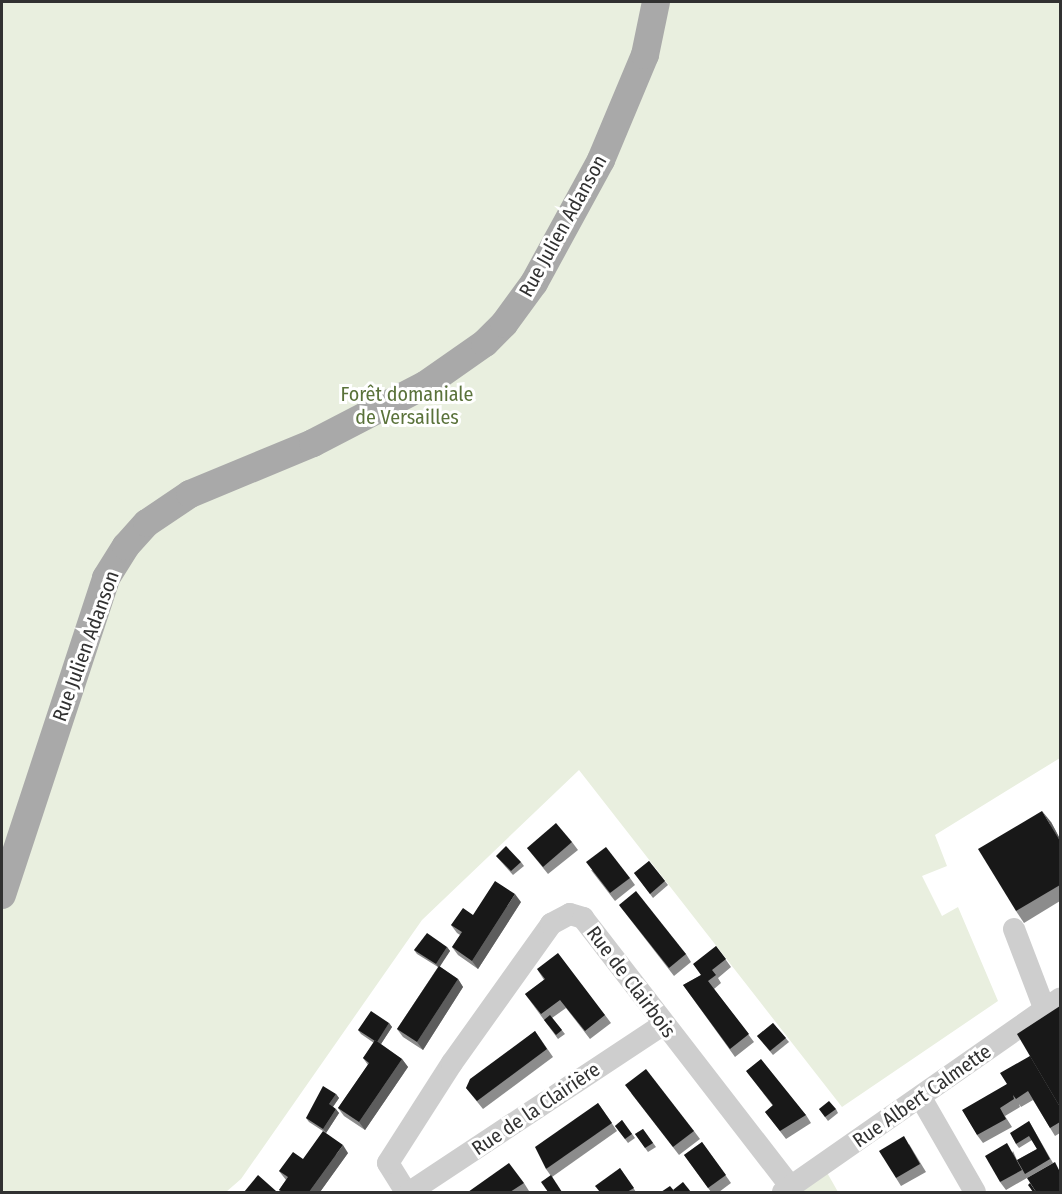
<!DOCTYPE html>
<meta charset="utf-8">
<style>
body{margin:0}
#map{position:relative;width:1062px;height:1194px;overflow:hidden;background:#fff;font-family:"Fira Sans Condensed",sans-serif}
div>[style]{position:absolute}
.green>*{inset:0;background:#e9efdf}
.minor>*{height:22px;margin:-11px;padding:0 11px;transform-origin:11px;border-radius:11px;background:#cecece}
.major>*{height:28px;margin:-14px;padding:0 14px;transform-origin:14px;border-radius:14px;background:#a9a9a9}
.wall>*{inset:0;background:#8c8c8c}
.shaded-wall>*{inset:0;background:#5d5d5d}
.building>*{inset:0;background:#181818}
span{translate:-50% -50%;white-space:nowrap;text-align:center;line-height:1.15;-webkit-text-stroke:6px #fff;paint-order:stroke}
.street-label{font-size:20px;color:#313131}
.park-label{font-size:20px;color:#5a723a}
.frame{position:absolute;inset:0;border:3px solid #313131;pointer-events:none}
</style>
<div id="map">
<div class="green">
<i style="clip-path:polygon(2px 2px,1060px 2px,1060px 758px,935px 835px,947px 866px,922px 876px,942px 916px,958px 907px,998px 1001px,842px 1107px,579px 770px,422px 920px,241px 1179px,226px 1192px,2px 1192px)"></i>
<i style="clip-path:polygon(825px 1169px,838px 1192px,790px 1192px)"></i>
</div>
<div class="minor">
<i style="left:1014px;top:929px;width:87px;rotate:69.1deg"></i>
<i style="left:921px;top:1098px;width:108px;rotate:60.1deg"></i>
<i style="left:406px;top:1192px;width:34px;rotate:-122deg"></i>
<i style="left:388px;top:1163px;width:119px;rotate:-57.4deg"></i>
<i style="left:452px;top:1063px;width:171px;rotate:-54.5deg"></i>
<i style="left:551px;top:924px;width:21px;rotate:-28deg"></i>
<i style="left:570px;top:914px;width:14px;rotate:17deg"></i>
<i style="left:583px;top:918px;width:340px;rotate:52.3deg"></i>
<i style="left:410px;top:1192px;width:302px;rotate:-33.5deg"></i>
<i style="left:783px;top:1192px;width:338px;rotate:-34.9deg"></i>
</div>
<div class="major">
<i style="left:2px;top:895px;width:334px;rotate:-71.8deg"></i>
<i style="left:106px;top:578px;width:38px;rotate:-58deg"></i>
<i style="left:126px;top:546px;width:31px;rotate:-48deg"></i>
<i style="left:147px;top:523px;width:52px;rotate:-34deg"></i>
<i style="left:190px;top:494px;width:133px;rotate:-22.5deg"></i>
<i style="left:313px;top:443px;width:126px;rotate:-27.4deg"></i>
<i style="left:425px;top:385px;width:73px;rotate:-35deg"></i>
<i style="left:485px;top:343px;width:27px;rotate:-45deg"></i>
<i style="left:504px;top:324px;width:51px;rotate:-53.8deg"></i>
<i style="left:534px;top:283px;width:140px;rotate:-61.4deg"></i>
<i style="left:601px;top:160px;width:114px;rotate:-67.3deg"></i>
<i style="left:645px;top:55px;width:54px;rotate:-78.3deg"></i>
</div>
<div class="wall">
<i style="clip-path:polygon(1051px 822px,1060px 839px,1060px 901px,1024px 923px,1016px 911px)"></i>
<i style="clip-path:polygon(572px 842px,578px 850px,548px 874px,527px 848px)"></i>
<i style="clip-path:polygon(496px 856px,521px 862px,524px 866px,513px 875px)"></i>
<i style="clip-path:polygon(649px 861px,668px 885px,653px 898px,634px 873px)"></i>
<i style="clip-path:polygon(591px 870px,630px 878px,635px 885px,615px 901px)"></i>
<i style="clip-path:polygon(521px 902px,478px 969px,458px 955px,452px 947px,460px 935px,457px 933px,451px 925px,473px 915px)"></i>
<i style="clip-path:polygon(619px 905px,686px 954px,691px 962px,674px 976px)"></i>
<i style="clip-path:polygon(716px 946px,731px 967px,718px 978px,721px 983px,714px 989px,754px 1042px,735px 1057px,683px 985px,701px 975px)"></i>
<i style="clip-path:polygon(447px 947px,450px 951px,439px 966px,458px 979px,463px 987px,423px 1050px,403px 1037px,397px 1029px,438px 967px,417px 954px,414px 950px)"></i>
<i style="clip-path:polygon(537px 969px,605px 1015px,611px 1023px,590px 1039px,566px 1008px,552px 1018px,565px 1034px,558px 1039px,525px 994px,544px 980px)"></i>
<i style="clip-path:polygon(1060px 1006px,1060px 1133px,1055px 1136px,1033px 1100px,1021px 1107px,1019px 1104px,1020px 1107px,1005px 1116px,1012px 1127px,983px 1143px,977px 1135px,1007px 1084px,1030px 1056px)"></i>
<i style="clip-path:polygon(389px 1023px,392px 1027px,381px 1044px,402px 1059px,408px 1067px,365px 1130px,344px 1116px,338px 1108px,368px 1065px,363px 1058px,374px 1043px,361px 1034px,358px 1030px)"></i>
<i style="clip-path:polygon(773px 1023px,789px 1042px,773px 1055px,757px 1036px)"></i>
<i style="clip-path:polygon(535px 1031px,553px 1057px,483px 1109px,466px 1088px)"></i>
<i style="clip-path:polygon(746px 1071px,806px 1115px,811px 1123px,786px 1139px,765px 1112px,773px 1106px)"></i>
<i style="clip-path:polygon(631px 1093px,694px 1131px,700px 1139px,679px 1155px)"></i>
<i style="clip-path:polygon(336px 1094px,339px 1098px,333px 1107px,339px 1113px,326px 1133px,309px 1122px,306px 1118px)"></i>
<i style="clip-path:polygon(598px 1103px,617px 1131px,552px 1177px,551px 1176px,546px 1169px)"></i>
<i style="clip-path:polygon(819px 1109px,836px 1109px,838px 1113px,828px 1121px)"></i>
<i style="clip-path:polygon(622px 1120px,635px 1138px,628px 1143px,615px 1126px)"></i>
<i style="clip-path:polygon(1029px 1121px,1053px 1163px,1006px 1190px,1000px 1182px,1013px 1151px,1017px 1160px,1037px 1149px,1032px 1140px,1019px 1148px,1016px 1144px)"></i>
<i style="clip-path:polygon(643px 1129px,656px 1147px,648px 1152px,635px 1134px)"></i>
<i style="clip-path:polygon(702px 1142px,731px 1183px,719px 1192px,711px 1192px,684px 1155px)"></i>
<i style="clip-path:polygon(909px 1144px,926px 1172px,901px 1186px,896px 1178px)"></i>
<i style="clip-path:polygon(348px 1153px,320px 1192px,281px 1192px,279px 1190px,286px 1180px,279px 1171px,303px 1159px)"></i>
<i style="clip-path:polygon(620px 1168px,636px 1192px,600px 1192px)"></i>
<i style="clip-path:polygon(524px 1183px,529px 1191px,527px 1192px,468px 1192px)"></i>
</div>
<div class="shaded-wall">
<i style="clip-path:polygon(1042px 811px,1051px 822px,1060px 839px,1060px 841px)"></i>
<i style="clip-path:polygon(515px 894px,521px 902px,478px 969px,472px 961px)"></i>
<i style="clip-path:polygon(447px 947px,450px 951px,439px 968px,436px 964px)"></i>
<i style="clip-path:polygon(458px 979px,463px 987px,423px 1050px,417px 1042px)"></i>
<i style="clip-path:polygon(389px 1023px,392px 1027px,379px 1047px,376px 1043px)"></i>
<i style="clip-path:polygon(402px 1059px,408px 1067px,365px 1130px,359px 1122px)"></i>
<i style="clip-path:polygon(336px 1094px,339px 1098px,332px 1108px,329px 1104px)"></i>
<i style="clip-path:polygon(336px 1109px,339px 1113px,326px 1133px,323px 1129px)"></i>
<i style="clip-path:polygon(343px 1145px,348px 1153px,320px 1192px,309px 1192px)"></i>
</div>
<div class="building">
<i style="clip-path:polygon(1042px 811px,1060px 841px,1060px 885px,1016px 911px,978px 849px)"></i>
<i style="clip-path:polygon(556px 823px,572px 842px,543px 867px,527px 848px)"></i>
<i style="clip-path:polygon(506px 846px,521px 862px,511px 871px,496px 856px)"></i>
<i style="clip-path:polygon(606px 847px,630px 878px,610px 893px,586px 862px)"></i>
<i style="clip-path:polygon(649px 861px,665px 881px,650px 894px,634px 873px)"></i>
<i style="clip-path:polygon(495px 881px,515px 894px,472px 961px,452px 947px,462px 932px,451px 925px,463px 908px,473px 915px)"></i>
<i style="clip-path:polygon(636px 891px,686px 954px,669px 968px,619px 905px)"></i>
<i style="clip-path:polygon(427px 933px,447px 947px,436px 964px,414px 950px)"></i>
<i style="clip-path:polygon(716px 946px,726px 959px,712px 970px,716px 975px,708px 981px,749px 1034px,730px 1049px,683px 985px,701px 975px,693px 964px)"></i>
<i style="clip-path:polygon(558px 953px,605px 1015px,585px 1031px,560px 1000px,541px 1014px,525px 994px,545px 979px,537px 969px)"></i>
<i style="clip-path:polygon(439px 966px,458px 979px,417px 1042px,397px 1029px)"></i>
<i style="clip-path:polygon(1060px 1006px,1060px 1107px,1017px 1034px)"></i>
<i style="clip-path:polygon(371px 1011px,389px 1023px,377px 1042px,375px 1040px,375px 1041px,358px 1030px)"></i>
<i style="clip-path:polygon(550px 1015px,562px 1030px,556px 1035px,544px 1020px)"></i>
<i style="clip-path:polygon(773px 1023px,786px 1038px,770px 1051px,757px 1036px)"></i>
<i style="clip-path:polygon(535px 1031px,547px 1049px,477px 1101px,466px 1088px,470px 1079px)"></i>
<i style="clip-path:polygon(375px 1040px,402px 1059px,359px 1122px,338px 1108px,369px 1063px,363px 1058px)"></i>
<i style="clip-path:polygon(1030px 1056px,1060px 1107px,1060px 1122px,1050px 1128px,1028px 1091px,1016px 1099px,1013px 1095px,1014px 1099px,1000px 1108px,1006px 1119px,977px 1135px,962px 1110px,1007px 1084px,1000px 1073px)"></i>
<i style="clip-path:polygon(761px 1059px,806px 1115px,780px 1131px,765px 1112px,773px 1105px,746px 1071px)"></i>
<i style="clip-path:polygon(646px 1069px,694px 1131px,673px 1147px,625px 1085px)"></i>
<i style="clip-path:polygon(323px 1086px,336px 1094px,329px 1104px,336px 1109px,323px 1129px,306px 1118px)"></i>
<i style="clip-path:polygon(829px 1101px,836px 1109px,825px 1117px,819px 1109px)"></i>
<i style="clip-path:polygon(598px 1103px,612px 1123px,546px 1169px,535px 1147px)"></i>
<i style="clip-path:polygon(622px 1120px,632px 1134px,625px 1139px,615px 1126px)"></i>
<i style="clip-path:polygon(1029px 1121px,1050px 1159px,1025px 1174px,1017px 1160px,1037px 1149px,1029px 1136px,1016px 1144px,1010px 1133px)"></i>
<i style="clip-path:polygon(643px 1129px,653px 1143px,645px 1148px,635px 1134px)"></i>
<i style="clip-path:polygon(323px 1131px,343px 1145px,309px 1192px,283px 1192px,279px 1190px,288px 1177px,279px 1171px,293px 1152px,303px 1159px)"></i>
<i style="clip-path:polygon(904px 1136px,920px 1164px,896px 1178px,879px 1151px)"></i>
<i style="clip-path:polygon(702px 1142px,726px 1175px,708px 1188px,684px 1155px)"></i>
<i style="clip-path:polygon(1007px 1143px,1022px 1170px,1000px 1182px,985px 1156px)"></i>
<i style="clip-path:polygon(1055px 1162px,1060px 1172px,1060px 1192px,1036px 1192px,1027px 1178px)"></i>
<i style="clip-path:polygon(509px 1163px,524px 1183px,510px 1192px,468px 1192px)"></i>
<i style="clip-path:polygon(620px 1168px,634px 1188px,627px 1192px,600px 1192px,595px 1186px)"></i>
<i style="clip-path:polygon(258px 1175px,276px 1191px,275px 1192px,244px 1192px)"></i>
<i style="clip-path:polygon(551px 1175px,562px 1192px,548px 1192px,541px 1182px)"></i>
<i style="clip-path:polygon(683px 1182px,691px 1192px,675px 1192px,673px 1190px)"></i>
<i style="clip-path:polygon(1030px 1183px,1036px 1192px,1033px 1192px,1028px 1185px)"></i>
<i style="clip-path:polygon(670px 1186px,675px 1192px,661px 1192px)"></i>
</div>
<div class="street-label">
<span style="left:563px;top:226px;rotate:-61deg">Rue Julien Adanson</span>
<span style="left:86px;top:646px;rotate:-70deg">Rue Julien Adanson</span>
<span style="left:631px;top:982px;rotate:53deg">Rue de Clairbois</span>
<span style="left:922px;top:1096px;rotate:-35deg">Rue Albert Calmette</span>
<span style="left:536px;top:1109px;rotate:-34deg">Rue de la Clairière</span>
</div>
<div class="park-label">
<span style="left:407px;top:406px">Forêt domaniale<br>de Versailles</span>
</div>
<div class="frame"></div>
</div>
